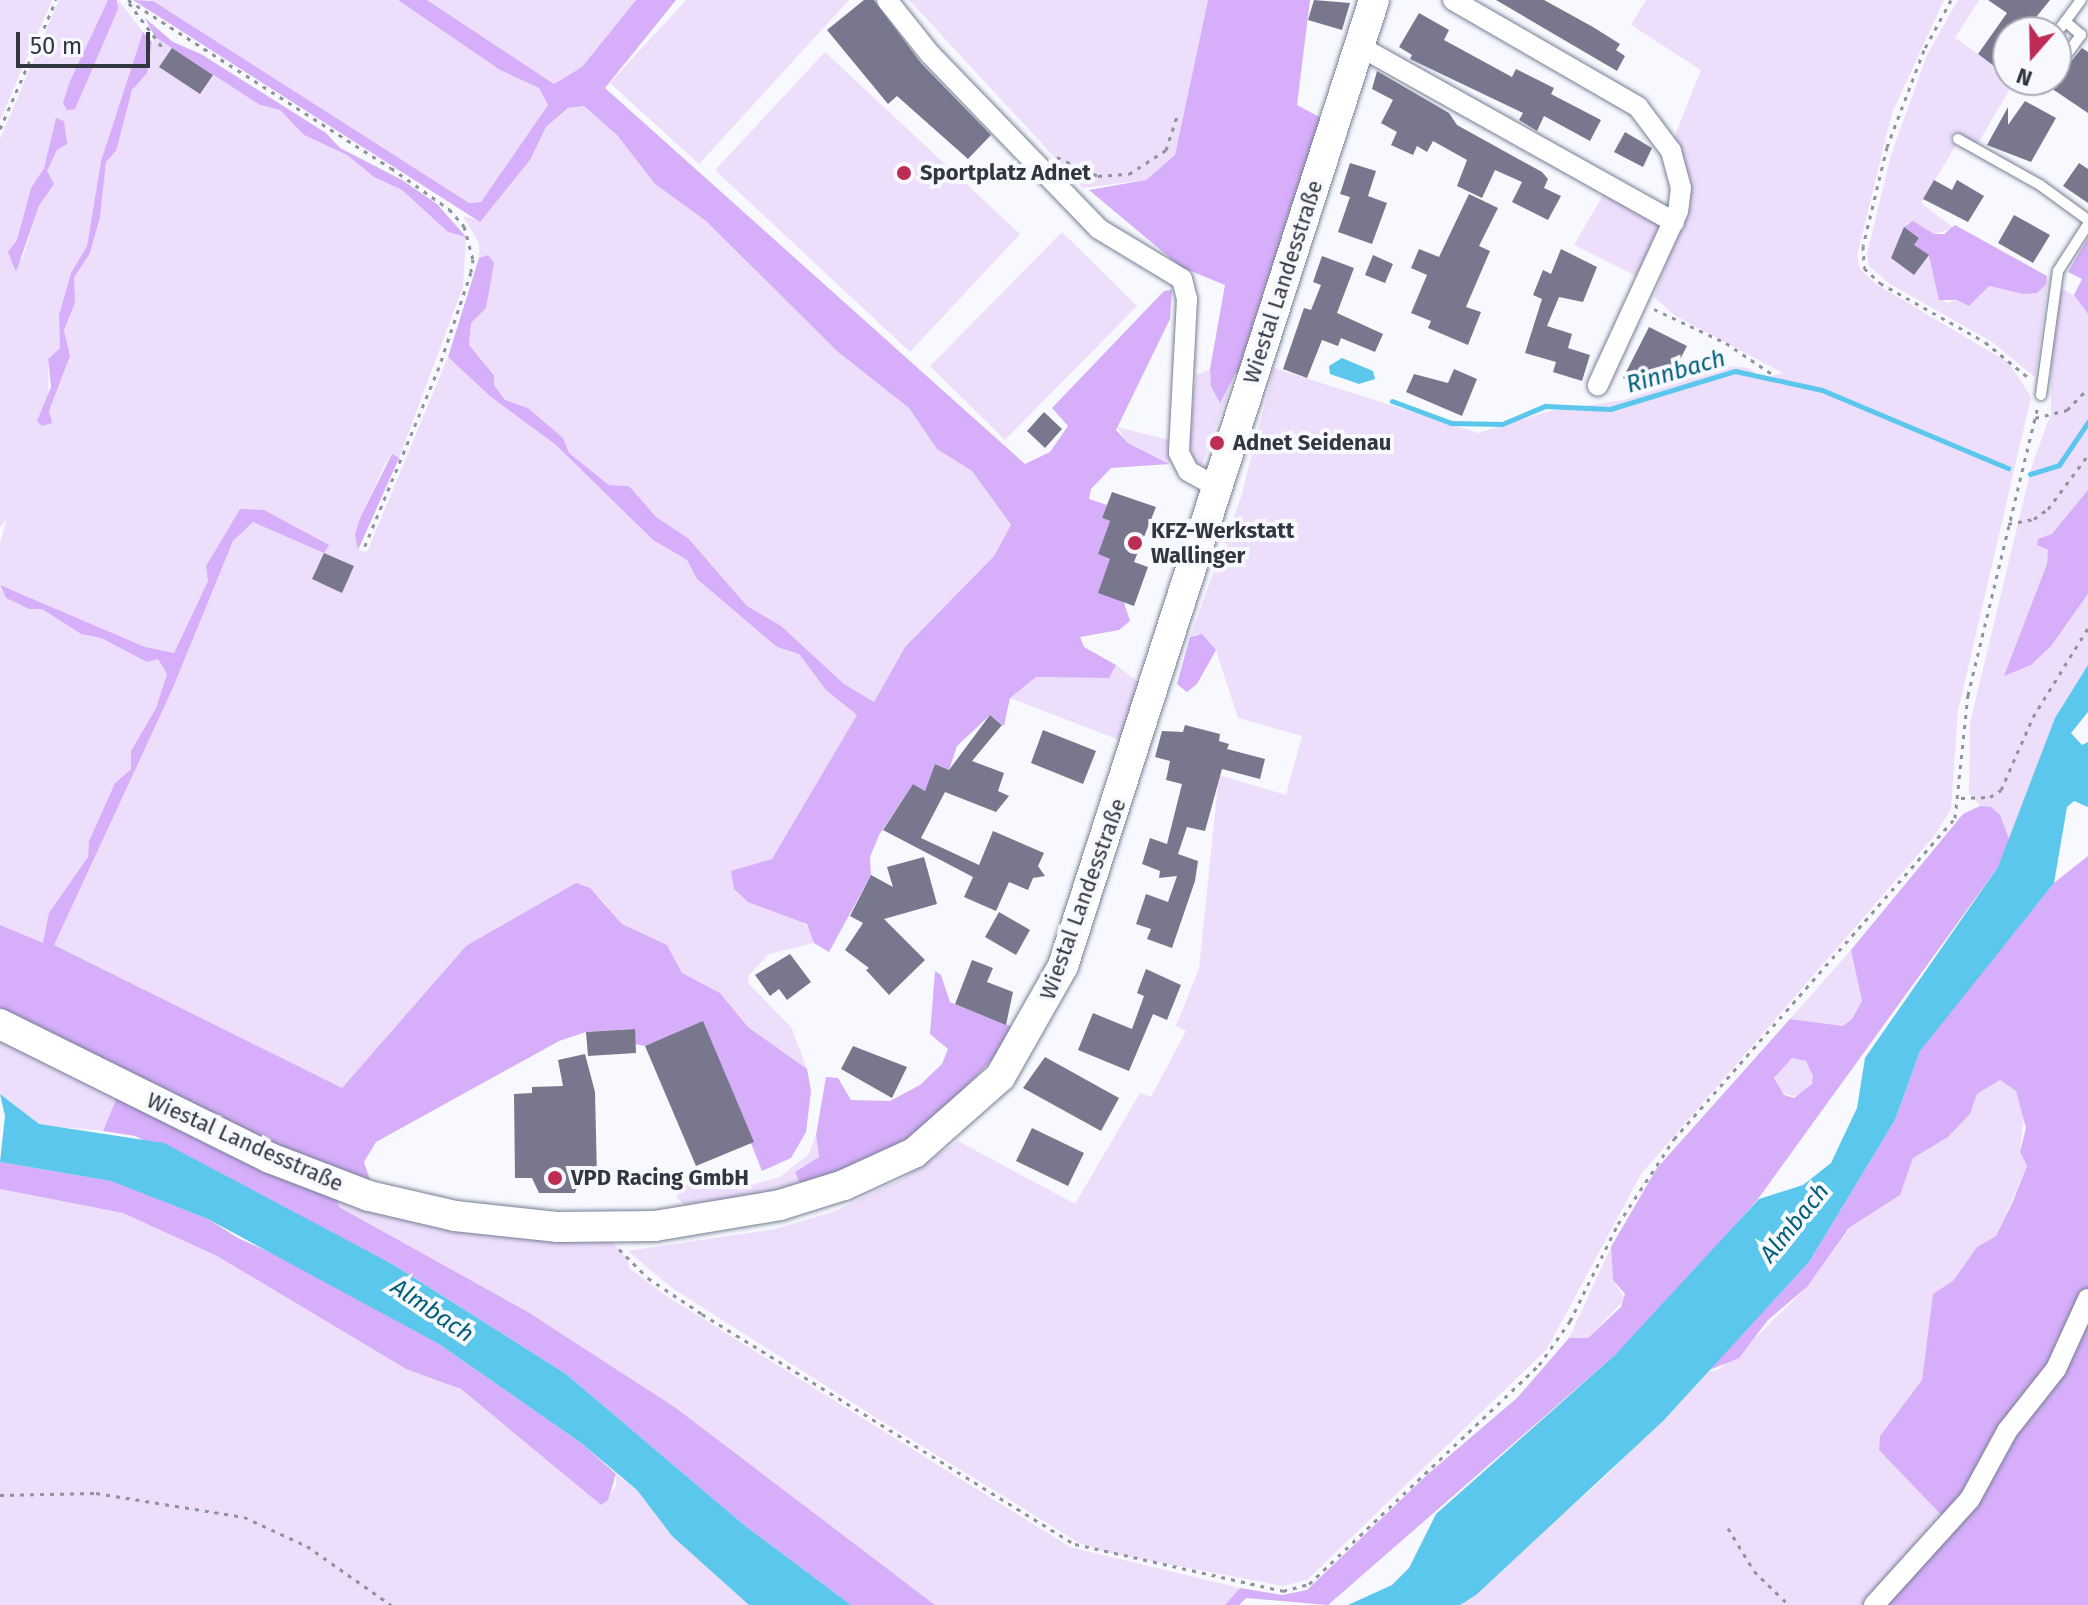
<!DOCTYPE html>
<meta charset="utf-8">
<style>
body{margin:0}
#map{position:relative;width:2088px;height:1605px;overflow:hidden;background:#f7f9fe;font-family:"Fira Sans",sans-serif}
div>[style]{position:absolute}
.green>*{inset:0;background:#eddefc}
.round{border-radius:50%}
.forest>*{inset:0;background:#d6aefa}
.water>*{inset:0;background:#5bc7ed}
.stream>*{height:5px;margin:-2.5px;padding:0 2.5px;transform-origin:2.5px;border-radius:2.5px;background:#5bc7ed}
.building>*{inset:0;background:#78778e}
.path>*{height:3px;margin-top:-1.5px;transform-origin:0;background:repeating-linear-gradient(90deg,#90939a 0 4px,transparent 0 10px)}
.roads{filter:drop-shadow(0 0 2px #757f94) drop-shadow(0 0 2px #757f94)}
.lane>*{height:10px;margin:-5px;padding:0 5px;transform-origin:5px;border-radius:5px;background:#fff}
.street>*{height:20px;margin:-10px;padding:0 10px;transform-origin:10px;border-radius:10px;background:#fff}
.secondary>*{height:30px;margin:-15px;padding:0 15px;transform-origin:15px;border-radius:15px;background:#fff}
.dots>*{width:22px;height:22px;translate:-50% -50%;box-sizing:border-box;border:4px solid #f7f9fe;border-radius:50%}
span{translate:-50% -50%;white-space:nowrap;text-align:center;line-height:1.15;-webkit-text-stroke:8px #f7f9fe;paint-order:stroke}
.poi-label{font-size:22px;color:#32363f;font-weight:700}
.left{translate:0 -50%;text-align:left}
.street-label{font-size:22px;color:#32363f}
.water-label{font-size:24px;color:#02607a;font-style:italic}
.north{position:absolute;left:1992px;top:16px;width:80px;height:80px;box-sizing:border-box;background:#f7f9fe;border:2px solid #a8abb2;border-radius:50%;rotate:200deg;font-size:22px;font-weight:700;line-height:32px;text-align:center;color:#32363f}
.north::after{content:'';display:block;margin:auto;width:28px;height:36px;background:#bc2c53;clip-path:polygon(50% 0,100% 100%,50% 72%,0 100%)}
.scale{position:absolute;left:16px;top:32px;width:134px;height:36px;box-sizing:border-box;border:4px solid #32363f;border-top:0;padding-left:10px;font-size:24px;line-height:28px;white-space:nowrap;color:#32363f;-webkit-text-stroke:6px #f7f9fe;paint-order:stroke}
</style>
<div id="map">
<div class="green">
<i style="clip-path:polygon(0 0,52px 0,0 120px)"></i>
<i style="clip-path:polygon(evenodd,59px 0,108px 0,70px 81px,75px 109px,119px 1px,143px 32px,101px 161px,87px 246px,71px 273px,59px 315px,60px 348px,48px 359px,49px 411px,70px 356px,64px 330px,75px 303px,74px 278px,90px 253px,100px 217px,106px 162px,116px 151px,124px 111px,155px 37px,260px 105px,280px 110px,304px 135px,347px 155px,374px 177px,402px 190px,448px 232px,466px 237px,463px 287px,399px 458px,392px 454px,385px 464px,361px 516px,358px 550px,367px 552px,448px 357px,491px 397px,556px 445px,653px 540px,687px 560px,697px 579px,777px 647px,799px 654px,826px 690px,858px 715px,772px 859px,747px 866px,734px 889px,748px 902px,799px 920px,811px 929px,814px 943px,769px 954px,748px 976px,749px 984px,791px 1027px,807px 1069px,748px 1027px,720px 993px,682px 973px,667px 945px,622px 924px,598px 896px,466px 946px,342px 1088px,53px 945px,172px 690px,233px 541px,253px 522px,324px 552px,310px 538px,240px 509px,206px 566px,208px 581px,174px 653px,145px 647px,0 585px,0 543px,7px 519px,0 527px,0 139px,59px 0,56px 118px,64px 121px,47px 172px,54px 184px,39px 206px,22px 260px,9px 252px,17px 240px,31px 188px,44px 168px,56px 118px,59px 0,324px 553px,354px 566px,342px 592px,313px 579px,324px 553px)"></i>
<i style="clip-path:polygon(150px 0,398px 0,500px 70px,539px 88px,548px 105px,481px 202px,468px 203px)"></i>
<i style="clip-path:polygon(427px 0,636px 0,582px 67px,554px 84px)"></i>
<i style="clip-path:polygon(686px 0,849px 0,699px 164px,610px 83px)"></i>
<i style="clip-path:polygon(909px 0,1208px 0,1175px 155px,1146px 180px,1083px 188px)"></i>
<i style="clip-path:polygon(1646px 0,1944px 0,1892px 113px,1857px 256px,1860px 269px,1876px 284px,2009px 363px,2031px 397px,1958px 711px,1951px 809px,1935px 835px,1641px 1174px,1547px 1349px,1307px 1580px,1283px 1586px,1105px 1552px,1079px 1543px,875px 1417px,672px 1288px,628px 1251px,775px 1229px,833px 1212px,903px 1178px,958px 1141px,1075px 1204px,1140px 1093px,1151px 1097px,1186px 1031px,1176px 1026px,1199px 969px,1219px 775px,1286px 795px,1302px 736px,1238px 718px,1216px 650px,1197px 634px,1190px 637px,1241px 497px,1274px 368px,1478px 433px,1550px 411px,1624px 400px,1725px 366px,1749px 368px,1762px 378px,1783px 373px,1674px 315px,1654px 297px,1690px 198px,1691px 181px,1674px 138px,1701px 70px,1631px 25px)"></i>
<i style="clip-path:polygon(1958px 0,1979px 0,1955px 38px,2015px 80px,1977px 145px,1954px 133px,1950px 141px,1956px 145px,1921px 203px,1954px 228px,1934px 234px,1907px 223px,1891px 258px,1914px 275px,1929px 255px,1946px 303px,1957px 300px,1969px 306px,1989px 286px,2023px 294px,2048px 279px,2035px 377px,1992px 342px,1890px 284px,1869px 266px,1867px 254px,1891px 155px,1927px 55px)"></i>
<i style="clip-path:polygon(825px 52px,1020px 234px,910px 352px,715px 170px)"></i>
<i style="clip-path:polygon(584px 106px,617px 135px,655px 184px,706px 221px,838px 352px,909px 408px,937px 449px,972px 471px,1011px 526px,994px 556px,905px 647px,874px 702px,844px 684px,781px 626px,747px 606px,688px 538px,654px 516px,629px 486px,609px 485px,569px 453px,563px 438px,528px 408px,505px 400px,494px 385px,494px 374px,469px 345px,471px 323px,486px 308px,488px 255px,479px 258px,479px 243px,463px 216px,480px 221px,530px 160px,546px 127px,569px 108px)"></i>
<i style="clip-path:polygon(1606px 190px,1663px 223px,1640px 278px,1574px 245px)"></i>
<i style="clip-path:polygon(1062px 232px,1137px 306px,1005px 440px,930px 366px)"></i>
<i style="clip-path:polygon(2060px 288px,2074px 295px,2088px 314px,2088px 490px,2052px 535px,2038px 539px,2048px 550px,2047px 564px,2005px 675px,2031px 665px,2051px 646px,2088px 594px,2088px 665px,2055px 718px,2010px 841px,2000px 815px,1980px 806px,1969px 793px,1970px 723px,2032px 465px,2051px 414px,2051px 356px)"></i>
<i style="clip-path:polygon(1210px 369px,1211px 386px,1235px 374px,1202px 465px,1193px 458px,1189px 441px,1196px 375px)"></i>
<i style="clip-path:polygon(1117px 427px,1173px 441px,1169px 464px,1128px 443px)"></i>
<i style="clip-path:polygon(0 587px,6px 598px,29px 609px,42px 609px,81px 634px,101px 638px,147px 662px,158px 659px,167px 674px,156px 708px,131px 751px,131px 769px,115px 783px,89px 841px,88px 857px,43px 944px,0 925px)"></i>
<i style="clip-path:polygon(1116px 665px,1141px 684px,1127px 743px,1010px 698px,1036px 677px,1109px 678px)"></i>
<i style="clip-path:polygon(1851px 950px,1862px 1001px,1852px 1019px,1843px 1026px,1790px 1019px)"></i>
<i style="clip-path:polygon(0 1024px,122px 1085px,103px 1131px,39px 1125px,0 1094px)"></i>
<i class="round" style="left:1775px;top:1058px;width:38px;height:38px"></i>
<i style="clip-path:polygon(2000px 1080px,2016px 1091px,2024px 1115px,2020px 1152px,2027px 1166px,1996px 1236px,1977px 1247px,1953px 1281px,1933px 1295px,1922px 1380px,1880px 1436px,1879px 1450px,1950px 1523px,1874px 1605px,1460px 1605px,1606px 1476px,1707px 1371px,1718px 1370px,1757px 1336px,1807px 1287px,1850px 1228px,1900px 1195px,1913px 1158px,1948px 1137px,1970px 1114px,1977px 1094px)"></i>
<i style="clip-path:polygon(816px 1135px,819px 1157px,795px 1172px,807px 1184px,689px 1208px,677px 1198px,680px 1186px,687px 1184px,751px 1185px,780px 1177px,809px 1154px)"></i>
<i style="clip-path:polygon(334px 1185px,601px 1229px,628px 1260px,629px 1268px,668px 1297px,1070px 1547px,1240px 1588px,1225px 1605px,935px 1605px,676px 1408px,528px 1312px,339px 1207px)"></i>
<i style="clip-path:polygon(0 1189px,123px 1213px,217px 1256px,406px 1369px,461px 1389px,601px 1505px,616px 1486px,616px 1474px,637px 1490px,672px 1536px,749px 1605px,0 1605px)"></i>
<i style="clip-path:polygon(1611px 1247px,1613px 1280px,1625px 1299px,1588px 1338px,1569px 1338px)"></i>
</div>
<div class="forest">
<i style="clip-path:polygon(108px 0,117px 0,118px 9px,75px 109px,67px 110px,63px 103px,70px 81px)"></i>
<i style="clip-path:polygon(133px 0,153px 1px,469px 203px,481px 202px,548px 105px,539px 88px,500px 70px,398px 0,427px 0,554px 84px,582px 67px,636px 0,676px 0,605px 88px,1025px 464px,1050px 452px,1068px 426px,1052px 408px,1164px 291px,1172px 290px,1170px 319px,1116px 430px,1128px 443px,1169px 464px,1111px 468px,1091px 489px,1089px 499px,1107px 505px,1102px 518px,1110px 521px,1098px 554px,1110px 559px,1130px 621px,1119px 630px,1080px 637px,1084px 647px,1116px 665px,1109px 678px,1036px 677px,1010px 698px,1004px 726px,990px 715px,957px 746px,949px 770px,935px 764px,925px 791px,913px 784px,879px 835px,870px 857px,871px 875px,829px 952px,814px 943px,807px 924px,748px 902px,734px 889px,731px 871px,772px 859px,857px 715px,826px 690px,799px 654px,777px 647px,697px 579px,687px 560px,653px 540px,556px 445px,491px 397px,448px 357px,479px 258px,488px 255px,494px 263px,486px 308px,471px 323px,469px 345px,494px 375px,494px 385px,505px 400px,528px 408px,563px 438px,569px 453px,609px 485px,629px 486px,656px 517px,688px 538px,747px 606px,781px 626px,844px 684px,874px 702px,905px 647px,994px 556px,1011px 525px,972px 471px,937px 449px,909px 408px,838px 352px,706px 221px,655px 184px,617px 135px,584px 106px,568px 108px,546px 127px,530px 160px,480px 222px)"></i>
<i style="clip-path:polygon(1208px 0,1310px 0,1297px 105px,1325px 120px,1244px 371px,1235px 374px,1220px 403px,1211px 386px,1210px 369px,1225px 285px,1181px 267px,1089px 190px,1146px 180px,1175px 155px)"></i>
<i style="clip-path:polygon(145px 18px,173px 42px,201px 54px,326px 133px,340px 148px,402px 180px,437px 204px,466px 237px,448px 232px,402px 190px,374px 177px,347px 155px,304px 135px,280px 110px,260px 105px,172px 48px,155px 37px)"></i>
<i style="clip-path:polygon(143px 32px,152px 42px,147px 73px,132px 90px,116px 151px,106px 162px,100px 217px,90px 253px,74px 278px,75px 303px,64px 330px,70px 356px,49px 411px,52px 423px,42px 426px,37px 421px,51px 387px,48px 359px,60px 348px,59px 315px,71px 273px,87px 246px,101px 161px)"></i>
<i style="clip-path:polygon(56px 118px,64px 121px,67px 144px,57px 150px,47px 171px,54px 184px,39px 206px,16px 272px,8px 252px,17px 240px,31px 188px,44px 168px)"></i>
<i style="clip-path:polygon(1913px 221px,1934px 234px,1944px 234px,1955px 225px,2047px 276px,2046px 284px,2037px 293px,2023px 294px,1989px 286px,1969px 306px,1957px 300px,1939px 300px,1929px 256px,1914px 245px,1919px 238px,1904px 227px)"></i>
<i style="clip-path:polygon(2088px 238px,2088px 314px,2074px 295px,2082px 279px,2068px 272px)"></i>
<i style="clip-path:polygon(392px 454px,399px 458px,358px 550px,355px 534px,361px 516px)"></i>
<i style="clip-path:polygon(2088px 490px,2088px 594px,2051px 646px,2031px 665px,2004px 676px,2047px 564px,2048px 550px,2037px 545px,2038px 539px,2052px 534px)"></i>
<i style="clip-path:polygon(240px 509px,264px 510px,329px 545px,324px 553px,253px 522px,233px 541px,172px 690px,54px 945px,342px 1088px,466px 946px,576px 883px,590px 888px,622px 924px,667px 945px,682px 973px,720px 993px,748px 1027px,807px 1069px,811px 1091px,806px 1132px,791px 1158px,762px 1171px,703px 1022px,645px 1046px,635px 1044px,634px 1029px,586px 1032px,559px 1041px,376px 1142px,364px 1162px,371px 1183px,334px 1186px,339px 1207px,528px 1312px,676px 1408px,935px 1605px,851px 1605px,744px 1525px,566px 1374px,392px 1264px,135px 1136px,103px 1131px,122px 1085px,0 1024px,0 925px,43px 943px,49px 913px,88px 857px,89px 841px,115px 783px,131px 769px,131px 751px,156px 708px,167px 674px,158px 659px,147px 662px,101px 638px,81px 634px,42px 609px,29px 609px,6px 598px,0 585px,145px 647px,174px 653px,208px 581px,206px 566px)"></i>
<i style="clip-path:polygon(1202px 634px,1216px 650px,1197px 684px,1187px 692px,1177px 684px,1190px 637px)"></i>
<i style="clip-path:polygon(evenodd,1980px 806px,1991px 807px,2000px 815px,2010px 841px,1998px 867px,1758px 1199px,1685px 1283px,1616px 1354px,1328px 1605px,1246px 1598px,1239px 1605px,1225px 1605px,1240px 1588px,1282px 1595px,1307px 1590px,1428px 1474px,1517px 1398px,1569px 1338px,1588px 1338px,1621px 1307px,1625px 1294px,1613px 1280px,1611px 1247px,1657px 1168px,1790px 1019px,1843px 1026px,1852px 1019px,1862px 1001px,1851px 950px,1963px 814px,1980px 806px,1792px 1058px,1806px 1061px,1813px 1076px,1812px 1084px,1794px 1098px,1784px 1095px,1774px 1078px,1792px 1058px)"></i>
<i style="clip-path:polygon(2088px 856px,2088px 1605px,1874px 1605px,1950px 1524px,1879px 1450px,1880px 1436px,1922px 1380px,1933px 1294px,1953px 1281px,1977px 1247px,1996px 1236px,2013px 1201px,2027px 1166px,2020px 1152px,2026px 1128px,2016px 1091px,2000px 1080px,1977px 1094px,1970px 1114px,1948px 1137px,1913px 1158px,1900px 1195px,1849px 1228px,1807px 1287px,1768px 1320px,1739px 1358px,1707px 1371px,1809px 1262px,1895px 1120px,1920px 1051px,1938px 1026px,2054px 883px)"></i>
<i style="clip-path:polygon(935px 971px,941px 975px,950px 1002px,1015px 1028px,1017px 1034px,934px 1120px,894px 1149px,868px 1163px,800px 1183px,795px 1172px,819px 1157px,816px 1135px,826px 1077px,838px 1078px,851px 1100px,890px 1101px,920px 1085px,942px 1064px,948px 1049px,930px 1034px)"></i>
<i style="clip-path:polygon(0 1162px,112px 1181px,208px 1219px,238px 1238px,317px 1274px,439px 1344px,581px 1443px,616px 1474px,608px 1500px,601px 1505px,461px 1389px,406px 1369px,217px 1256px,123px 1213px,0 1189px)"></i>
</div>
<div class="water">
<i style="clip-path:polygon(1342px 358px,1373px 371px,1375px 379px,1359px 384px,1330px 374px,1329px 366px)"></i>
<i style="clip-path:polygon(2088px 665px,2088px 712px,2071px 733px,2082px 745px,2088px 742px,2088px 807px,2074px 801px,2067px 807px,2054px 883px,1920px 1051px,1895px 1120px,1809px 1262px,1663px 1421px,1476px 1595px,1460px 1605px,1348px 1605px,1392px 1585px,1409px 1568px,1436px 1514px,1616px 1354px,1759px 1199px,1803px 1185px,1831px 1163px,1857px 1108px,1865px 1058px,1998px 867px,2055px 718px)"></i>
<i style="clip-path:polygon(0 1094px,39px 1124px,164px 1143px,392px 1264px,566px 1374px,744px 1525px,851px 1605px,749px 1605px,672px 1536px,637px 1490px,581px 1443px,439px 1344px,208px 1219px,111px 1181px,0 1162px,5px 1116px)"></i>
</div>
<div class="stream">
<i style="left:1392px;top:401px;width:63px;rotate:20.4deg"></i>
<i style="left:1451px;top:423px;width:51px;rotate:1.1deg"></i>
<i style="left:1502px;top:424px;width:47px;rotate:-22.7deg"></i>
<i style="left:1545px;top:406px;width:65px;rotate:2.6deg"></i>
<i style="left:1610px;top:409px;width:131px;rotate:-16.9deg"></i>
<i style="left:1735px;top:371px;width:89px;rotate:12.3deg"></i>
<i style="left:1822px;top:390px;width:202px;rotate:22.8deg"></i>
<i style="left:2030px;top:474px;width:30px;rotate:-17deg"></i>
<i style="left:2059px;top:465px;width:52px;rotate:-56deg"></i>
</div>
<div class="building">
<i style="clip-path:polygon(864px 0,874px 0,921px 63px,991px 135px,968px 159px,897px 96px,888px 104px,827px 30px)"></i>
<i style="clip-path:polygon(1314px 0,1350px 3px,1342px 30px,1308px 20px)"></i>
<i style="clip-path:polygon(1496px 0,1544px 0,1593px 27px,1620px 44px,1616px 50px,1625px 56px,1617px 71px)"></i>
<i style="clip-path:polygon(1988px 0,2050px 0,2024px 32px,2008px 32px,2008px 55px,1998px 69px,1978px 54px,2007px 13px)"></i>
<i style="clip-path:polygon(1419px 13px,1449px 30px,1444px 40px,1512px 77px,1516px 69px,1554px 88px,1551px 94px,1601px 120px,1590px 141px,1544px 116px,1537px 131px,1519px 120px,1523px 113px,1410px 59px,1412px 55px,1399px 47px)"></i>
<i style="clip-path:polygon(172px 48px,213px 75px,200px 94px,159px 67px)"></i>
<i style="clip-path:polygon(2082px 48px,2088px 52px,2088px 113px,2039px 80px,2056px 80px)"></i>
<i style="clip-path:polygon(1377px 71px,1449px 113px,1457px 125px,1542px 172px,1548px 179px,1544px 188px,1561px 196px,1548px 220px,1512px 202px,1522px 182px,1495px 170px,1482px 198px,1457px 186px,1467px 160px,1433px 141px,1427px 152px,1417px 146px,1413px 155px,1391px 145px,1397px 132px,1381px 123px,1393px 100px,1372px 89px)"></i>
<i style="clip-path:polygon(2025px 101px,2056px 118px,2031px 162px,1987px 145px,2008px 107px,2008px 125px)"></i>
<i style="clip-path:polygon(1625px 132px,1652px 148px,1643px 167px,1614px 152px)"></i>
<i style="clip-path:polygon(1350px 163px,1376px 171px,1368px 196px,1387px 203px,1372px 244px,1338px 232px,1350px 197px,1340px 194px)"></i>
<i style="clip-path:polygon(2079px 163px,2088px 169px,2088px 203px,2063px 186px)"></i>
<i style="clip-path:polygon(1934px 180px,1952px 190px,1957px 180px,1984px 196px,1968px 222px,1923px 199px)"></i>
<i style="clip-path:polygon(1469px 194px,1498px 208px,1479px 246px,1490px 251px,1466px 307px,1481px 312px,1468px 345px,1428px 328px,1431px 321px,1411px 313px,1427px 275px,1411px 268px,1419px 249px,1439px 257px)"></i>
<i style="clip-path:polygon(2014px 215px,2050px 235px,2033px 263px,1998px 243px)"></i>
<i style="clip-path:polygon(1904px 227px,1919px 238px,1914px 245px,1929px 255px,1914px 275px,1891px 258px)"></i>
<i style="clip-path:polygon(1561px 249px,1597px 267px,1583px 302px,1559px 297px,1547px 326px,1572px 334px,1568px 348px,1590px 355px,1582px 381px,1553px 372px,1556px 362px,1525px 353px,1542px 299px,1533px 295px,1543px 270px,1551px 274px)"></i>
<i style="clip-path:polygon(1373px 255px,1393px 264px,1385px 283px,1365px 275px)"></i>
<i style="clip-path:polygon(1322px 256px,1354px 268px,1337px 313px,1383px 334px,1375px 352px,1341px 338px,1338px 346px,1322px 340px,1307px 378px,1283px 369px,1304px 308px,1311px 310px,1321px 285px,1313px 282px)"></i>
<i style="clip-path:polygon(1649px 327px,1687px 346px,1672px 375px,1656px 367px,1644px 389px,1623px 378px)"></i>
<i style="clip-path:polygon(1454px 369px,1477px 379px,1462px 416px,1406px 392px,1414px 374px,1448px 383px)"></i>
<i style="clip-path:polygon(1044px 412px,1062px 429px,1045px 448px,1027px 431px)"></i>
<i style="clip-path:polygon(1112px 492px,1156px 507px,1134px 562px,1148px 567px,1134px 606px,1098px 593px,1110px 559px,1098px 554px,1110px 521px,1102px 518px)"></i>
<i style="clip-path:polygon(324px 553px,354px 566px,342px 593px,312px 579px)"></i>
<i style="clip-path:polygon(990px 715px,1002px 725px,972px 761px,1004px 773px,998px 791px,1009px 796px,996px 812px,945px 792px,921px 838px,979px 865px,993px 831px,1044px 853px,1038px 866px,1045px 876px,1033px 878px,1028px 890px,1009px 882px,996px 911px,964px 897px,973px 877px,883px 830px,913px 784px,925px 791px,935px 764px,949px 770px)"></i>
<i style="clip-path:polygon(1185px 725px,1220px 734px,1219px 741px,1229px 744px,1227px 749px,1265px 759px,1260px 779px,1222px 769px,1205px 831px,1187px 827px,1178px 854px,1198px 861px,1195px 881px,1172px 948px,1147px 939px,1151px 929px,1136px 924px,1146px 894px,1168px 902px,1177px 876px,1159px 878px,1160px 871px,1142px 864px,1150px 838px,1167px 844px,1182px 784px,1166px 780px,1170px 761px,1155px 757px,1162px 731px,1183px 732px)"></i>
<i style="clip-path:polygon(1043px 730px,1096px 751px,1083px 784px,1031px 763px)"></i>
<i style="clip-path:polygon(924px 857px,937px 904px,884px 919px,925px 960px,889px 995px,866px 970px,869px 968px,845px 950px,863px 923px,850px 916px,871px 875px,893px 887px,887px 867px)"></i>
<i style="clip-path:polygon(999px 912px,1030px 930px,1016px 955px,985px 937px)"></i>
<i style="clip-path:polygon(790px 954px,811px 982px,787px 1000px,779px 989px,770px 996px,755px 975px)"></i>
<i style="clip-path:polygon(972px 960px,993px 968px,987px 982px,1013px 992px,1006px 1025px,955px 1004px)"></i>
<i style="clip-path:polygon(1146px 969px,1181px 985px,1167px 1020px,1153px 1014px,1129px 1071px,1078px 1050px,1093px 1013px,1132px 1029px,1144px 996px,1137px 993px)"></i>
<i style="clip-path:polygon(703px 1021px,754px 1142px,696px 1166px,645px 1046px)"></i>
<i style="clip-path:polygon(635px 1029px,636px 1053px,588px 1056px,586px 1032px)"></i>
<i style="clip-path:polygon(853px 1046px,907px 1067px,892px 1098px,841px 1069px)"></i>
<i style="clip-path:polygon(585px 1054px,595px 1092px,597px 1177px,581px 1177px,575px 1193px,539px 1193px,532px 1178px,515px 1178px,514px 1094px,532px 1093px,532px 1087px,563px 1086px,558px 1060px)"></i>
<i style="clip-path:polygon(1045px 1057px,1119px 1098px,1101px 1131px,1023px 1088px)"></i>
<i style="clip-path:polygon(1032px 1128px,1084px 1153px,1068px 1186px,1016px 1161px)"></i>
</div>
<div class="path">
<i style="left:128px;top:0;width:312px;rotate:32.6deg"></i>
<i style="left:391px;top:168px;width:71px;rotate:35.3deg"></i>
<i style="left:449px;top:209px;width:23px;rotate:49deg"></i>
<i style="left:464px;top:226px;width:34px;rotate:75deg"></i>
<i style="left:473px;top:259px;width:13px;rotate:99deg"></i>
<i style="left:471px;top:272px;width:100px;rotate:108.6deg"></i>
<i style="left:439px;top:367px;width:194px;rotate:112.5deg"></i>
<i style="left:1951px;top:0;width:57px;rotate:118.4deg"></i>
<i style="left:1924px;top:50px;width:104px;rotate:110.9deg"></i>
<i style="left:1887px;top:147px;width:102px;rotate:103.6deg"></i>
<i style="left:1863px;top:246px;width:22px;rotate:87deg"></i>
<i style="left:1864px;top:268px;width:22px;rotate:43deg"></i>
<i style="left:1880px;top:283px;width:120px;rotate:29.3deg"></i>
<i style="left:1985px;top:342px;width:57px;rotate:39.3deg"></i>
<i style="left:129px;top:3px;width:60px;rotate:53.1deg"></i>
<i style="left:0;top:129px;width:141px;rotate:-66.5deg"></i>
<i style="left:1057px;top:157px;width:45px;rotate:24.9deg"></i>
<i style="left:1098px;top:176px;width:31px;rotate:-4deg"></i>
<i style="left:1129px;top:174px;width:44px;rotate:-33deg"></i>
<i style="left:1166px;top:150px;width:35px;rotate:-72deg"></i>
<i style="left:1654px;top:309px;width:80px;rotate:25.3deg"></i>
<i style="left:1726px;top:343px;width:55px;rotate:34deg"></i>
<i style="left:2035px;top:418px;width:33px;rotate:-14deg"></i>
<i style="left:2067px;top:410px;width:30px;rotate:-46deg"></i>
<i style="left:2008px;top:524px;width:26px;rotate:-11deg"></i>
<i style="left:2034px;top:519px;width:17px;rotate:-36deg"></i>
<i style="left:2048px;top:509px;width:67px;rotate:-53.5deg"></i>
<i style="left:1961px;top:798px;width:29px;rotate:-2deg"></i>
<i style="left:1990px;top:797px;width:13px;rotate:-32deg"></i>
<i style="left:2001px;top:790px;width:80px;rotate:-66.3deg"></i>
<i style="left:2033px;top:717px;width:105px;rotate:-58.3deg"></i>
<i style="left:619px;top:1249px;width:41px;rotate:45deg"></i>
<i style="left:648px;top:1278px;width:65px;rotate:33.7deg"></i>
<i style="left:702px;top:1314px;width:438px;rotate:31.7deg"></i>
<i style="left:1075px;top:1544px;width:213px;rotate:12.7deg"></i>
<i style="left:1283px;top:1591px;width:27px;rotate:-15deg"></i>
<i style="left:1309px;top:1584px;width:318px;rotate:-43.6deg"></i>
<i style="left:1539px;top:1365px;width:54px;rotate:-54.8deg"></i>
<i style="left:1570px;top:1321px;width:108px;rotate:-63.7deg"></i>
<i style="left:1618px;top:1224px;width:102px;rotate:-56.6deg"></i>
<i style="left:1674px;top:1139px;width:427px;rotate:-48.8deg"></i>
<i style="left:1955px;top:818px;width:124px;rotate:-84deg"></i>
<i style="left:1968px;top:695px;width:294px;rotate:-76.4deg"></i>
<i style="left:0;top:1495px;width:96px;rotate:-1.2deg"></i>
<i style="left:96px;top:1493px;width:150px;rotate:9.2deg"></i>
<i style="left:244px;top:1517px;width:69px;rotate:24.7deg"></i>
<i style="left:307px;top:1546px;width:103px;rotate:35.1deg"></i>
<i style="left:1728px;top:1528px;width:50px;rotate:58.8deg"></i>
<i style="left:1754px;top:1571px;width:49px;rotate:44.2deg"></i>
</div>
<div class="roads">
<div class="lane">
<i style="left:2056px;top:34px;width:42px;rotate:-53.7deg"></i>
<i style="left:2056px;top:49px;width:12px;rotate:24deg"></i>
<i style="left:2067px;top:54px;width:24px;rotate:-54deg"></i>
<i style="left:2081px;top:35px;width:21px;rotate:-139deg"></i>
<i style="left:1958px;top:139px;width:94px;rotate:29.3deg"></i>
<i style="left:2040px;top:185px;width:59px;rotate:36.1deg"></i>
<i style="left:2041px;top:395px;width:125px;rotate:-82.2deg"></i>
<i style="left:2058px;top:271px;width:56px;rotate:-57.4deg"></i>
</div>
<div class="street">
<i style="left:887px;top:0;width:69px;rotate:51.5deg"></i>
<i style="left:930px;top:54px;width:243px;rotate:46deg"></i>
<i style="left:1099px;top:229px;width:97px;rotate:31.1deg"></i>
<i style="left:1182px;top:279px;width:21px;rotate:76deg"></i>
<i style="left:1187px;top:299px;width:154px;rotate:93deg"></i>
<i style="left:1179px;top:453px;width:20px;rotate:63deg"></i>
<i style="left:1188px;top:471px;width:33px;rotate:29deg"></i>
<i style="left:1453px;top:0;width:214px;rotate:30deg"></i>
<i style="left:1638px;top:107px;width:55px;rotate:53.1deg"></i>
<i style="left:1671px;top:151px;width:38px;rotate:75deg"></i>
<i style="left:1681px;top:188px;width:23px;rotate:97deg"></i>
<i style="left:1678px;top:211px;width:192px;rotate:114.7deg"></i>
<i style="left:1359px;top:46px;width:361px;rotate:29.2deg"></i>
<i style="left:1874px;top:1605px;width:143px;rotate:-47.8deg"></i>
<i style="left:1970px;top:1499px;width:77px;rotate:-61.4deg"></i>
<i style="left:2007px;top:1431px;width:79px;rotate:-51.7deg"></i>
<i style="left:2056px;top:1369px;width:77px;rotate:-65.4deg"></i>
</div>
<div class="secondary">
<i style="left:0;top:1024px;width:301px;rotate:26.4deg"></i>
<i style="left:270px;top:1158px;width:106px;rotate:21deg"></i>
<i style="left:369px;top:1196px;width:88px;rotate:13.1deg"></i>
<i style="left:455px;top:1216px;width:104px;rotate:6.1deg"></i>
<i style="left:558px;top:1227px;width:97px;rotate:-0.6deg"></i>
<i style="left:655px;top:1226px;width:127px;rotate:-9.5deg"></i>
<i style="left:780px;top:1205px;width:67px;rotate:-17.4deg"></i>
<i style="left:844px;top:1185px;width:77px;rotate:-24.6deg"></i>
<i style="left:914px;top:1153px;width:115px;rotate:-41.5deg"></i>
<i style="left:1000px;top:1077px;width:128px;rotate:-60.4deg"></i>
<i style="left:1063px;top:966px;width:1015px;rotate:-72.15deg"></i>
</div>
</div>
<div class="dots">
<i style="left:904px;top:173px;background:#bc2c53"></i>
<i style="left:1217px;top:443px;background:#bc2c53"></i>
<i style="left:1135px;top:543px;background:#bc2c53"></i>
<i style="left:555px;top:1178px;background:#bc2c53"></i>
</div>
<div class="poi-label">
<span class="left" style="left:920px;top:173px">Sportplatz Adnet</span>
<span class="left" style="left:1233px;top:443px">Adnet Seidenau</span>
<span class="left" style="left:1151px;top:543px">KFZ-Werkstatt<br>Wallinger</span>
<span class="left" style="left:571px;top:1178px">VPD Racing GmbH</span>
</div>
<div class="street-label">
<span style="left:1283px;top:282px;rotate:-72deg">Wiestal Landesstraße</span>
<span style="left:1083px;top:899px;rotate:-70deg">Wiestal Landesstraße</span>
<span style="left:245px;top:1142px;rotate:24deg">Wiestal Landesstraße</span>
</div>
<div class="water-label">
<span style="left:1676px;top:372px;rotate:-16deg">Rinnbach</span>
<span style="left:1795px;top:1223px;rotate:-51deg">Almbach</span>
<span style="left:432px;top:1311px;rotate:34deg">Almbach</span>
</div>
<div class="north">N</div>
<div class="scale">50 m</div>
</div>
